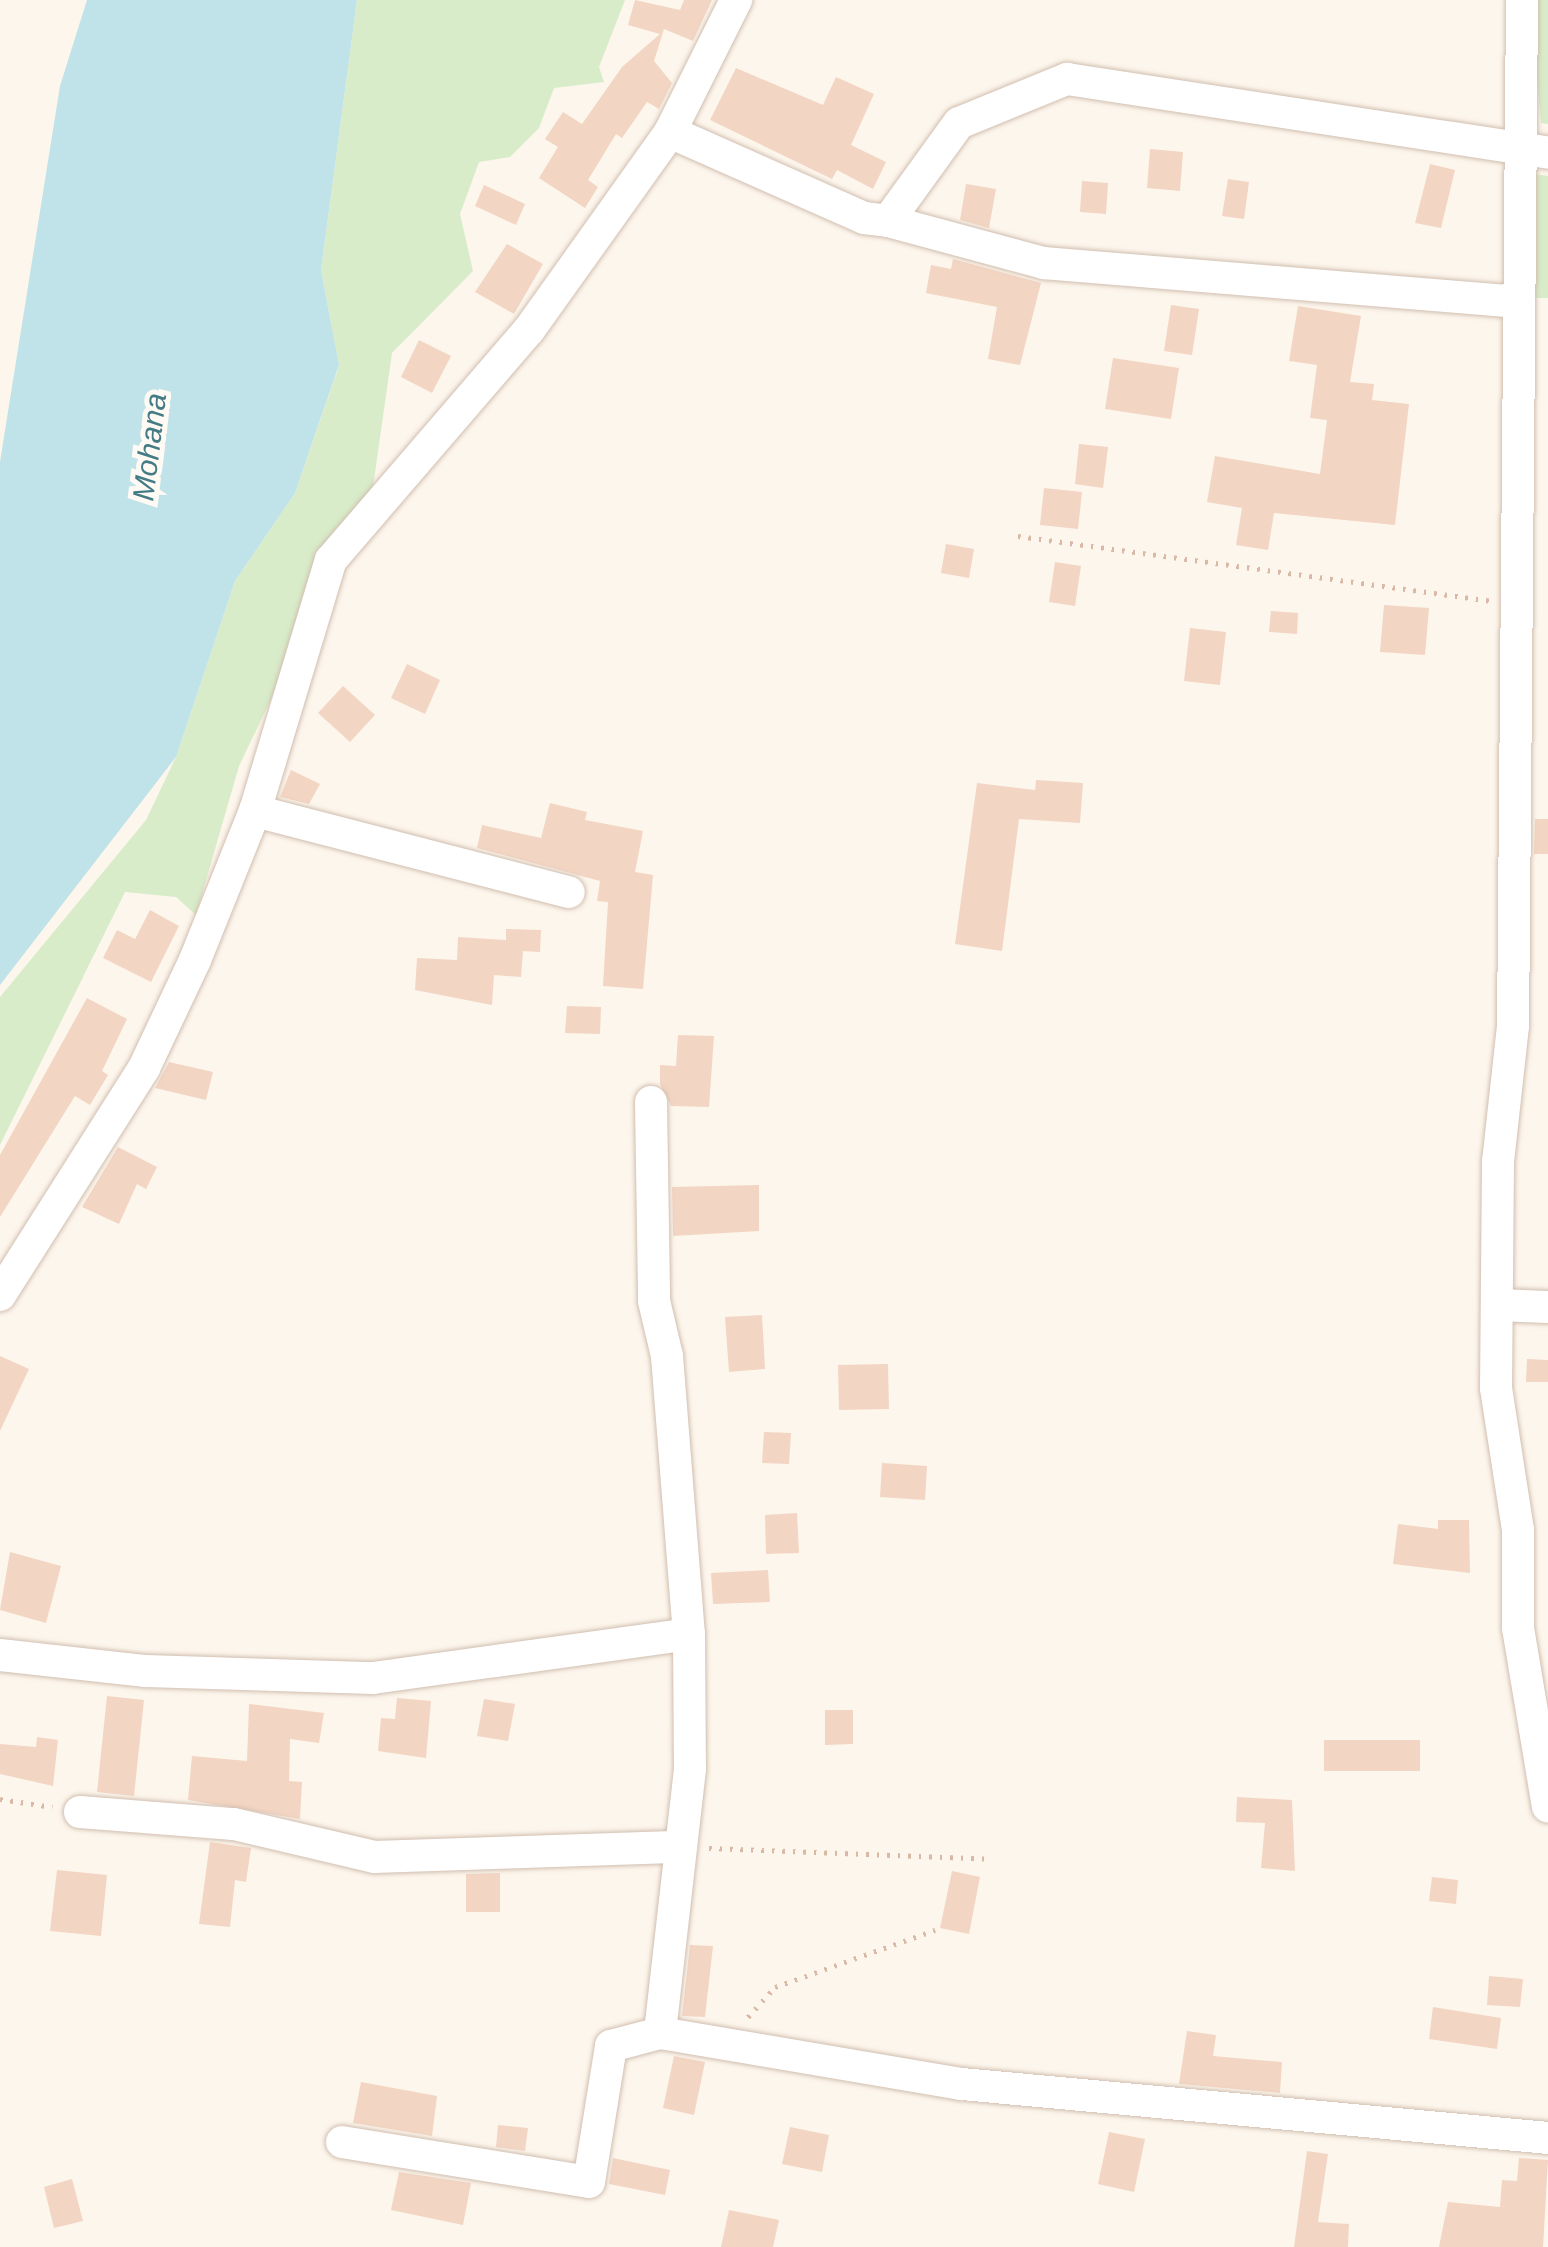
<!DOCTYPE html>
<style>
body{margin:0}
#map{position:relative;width:1548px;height:2247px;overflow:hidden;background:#fdf6ec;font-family:Helvetica,sans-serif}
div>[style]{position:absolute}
.green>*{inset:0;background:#d8ecc9}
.water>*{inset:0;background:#bfe3e8}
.building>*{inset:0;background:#f3d5c3}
.path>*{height:5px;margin-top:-2.5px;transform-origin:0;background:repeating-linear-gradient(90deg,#d9b8a5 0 2.5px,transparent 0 10.5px)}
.roads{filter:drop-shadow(0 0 2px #d1beb0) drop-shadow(0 0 2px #d1beb0)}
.street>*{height:32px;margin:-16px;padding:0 16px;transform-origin:16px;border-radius:16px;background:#fff}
span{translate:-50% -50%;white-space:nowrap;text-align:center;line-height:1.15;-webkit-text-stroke:10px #fffaf3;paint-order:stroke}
.water-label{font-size:30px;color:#437c86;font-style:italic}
</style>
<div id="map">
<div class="green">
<i style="clip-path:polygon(357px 0,625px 0,599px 67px,604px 82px,554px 88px,539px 128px,510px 157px,479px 162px,460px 214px,473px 271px,392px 353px,373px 487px,239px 766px,196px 915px,176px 897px,125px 892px,0 1145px,0 997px,146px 820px,176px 757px,235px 581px,295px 493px,339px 366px,321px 270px)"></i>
<i style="clip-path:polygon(1530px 0,1548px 0,1548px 124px,1541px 123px)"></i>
<i style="clip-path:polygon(1534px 174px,1548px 176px,1548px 298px,1528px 298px)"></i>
</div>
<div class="water">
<i style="clip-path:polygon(87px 0,357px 0,321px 270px,339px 365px,295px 493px,235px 581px,176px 757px,0 985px,0 462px,60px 86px)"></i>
</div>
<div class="building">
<i style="clip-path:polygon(635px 0,680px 10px,684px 0,712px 0,693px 41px,664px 29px,654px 61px,672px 83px,659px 109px,647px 102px,622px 138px,616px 134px,588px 180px,598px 187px,585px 208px,539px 178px,558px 147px,545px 139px,563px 112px,582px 124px,622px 67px,660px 34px,628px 25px)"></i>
<i style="clip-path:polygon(736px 68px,823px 105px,836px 77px,874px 94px,851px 145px,886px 162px,873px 189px,837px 170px,832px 179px,710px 120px)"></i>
<i style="clip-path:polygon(1150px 149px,1183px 152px,1180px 191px,1147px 188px)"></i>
<i style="clip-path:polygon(1430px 164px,1455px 170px,1441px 228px,1415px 223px)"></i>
<i style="clip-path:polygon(1228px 179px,1249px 182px,1244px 219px,1222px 216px)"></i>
<i style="clip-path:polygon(1082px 181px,1108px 183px,1106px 214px,1080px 212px)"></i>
<i style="clip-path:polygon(966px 184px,996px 189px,989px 228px,960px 220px)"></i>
<i style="clip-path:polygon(484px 185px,525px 204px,516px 225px,475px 206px)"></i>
<i style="clip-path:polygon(507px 244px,543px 264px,514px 314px,475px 292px)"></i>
<i style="clip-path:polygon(953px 259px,1041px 283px,1020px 365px,988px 359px,997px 307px,926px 293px,931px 265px,951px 269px)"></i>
<i style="clip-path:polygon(1171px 305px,1199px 309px,1192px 355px,1164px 351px)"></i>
<i style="clip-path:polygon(1298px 306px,1361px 316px,1350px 382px,1374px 384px,1372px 400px,1409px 404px,1395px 525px,1274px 513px,1268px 550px,1236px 545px,1242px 508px,1207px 502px,1215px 456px,1320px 474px,1327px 420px,1310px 418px,1317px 365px,1289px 361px)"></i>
<i style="clip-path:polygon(419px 340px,451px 356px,432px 393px,401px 377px)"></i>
<i style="clip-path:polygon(1113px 358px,1179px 368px,1171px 419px,1105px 409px)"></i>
<i style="clip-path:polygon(1079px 444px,1108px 447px,1103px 488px,1075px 484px)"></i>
<i style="clip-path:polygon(1044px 488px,1082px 492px,1078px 529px,1040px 525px)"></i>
<i style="clip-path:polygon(946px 544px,974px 549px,969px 578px,941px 573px)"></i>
<i style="clip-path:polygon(1055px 562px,1081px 566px,1075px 606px,1049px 602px)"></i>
<i style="clip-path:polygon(1384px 605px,1429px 608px,1425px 655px,1380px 652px)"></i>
<i style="clip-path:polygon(1271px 611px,1298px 613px,1297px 634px,1269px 632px)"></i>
<i style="clip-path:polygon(1190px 628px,1226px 632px,1220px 685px,1184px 681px)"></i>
<i style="clip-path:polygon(407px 664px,440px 680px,425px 714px,391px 698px)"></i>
<i style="clip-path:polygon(343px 686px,375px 715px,350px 742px,318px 713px)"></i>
<i style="clip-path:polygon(291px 770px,320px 784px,309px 804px,280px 797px)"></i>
<i style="clip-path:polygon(1036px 780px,1083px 783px,1080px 823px,1019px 819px,1002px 951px,955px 944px,977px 783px,1035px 790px)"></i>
<i style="clip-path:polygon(550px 803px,587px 812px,585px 820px,643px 831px,635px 872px,653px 875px,643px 989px,603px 986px,608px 902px,597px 901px,600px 881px,477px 848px,482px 825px,541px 838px)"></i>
<i style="clip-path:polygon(1535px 819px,1548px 819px,1548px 854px,1534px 854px)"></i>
<i style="clip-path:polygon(150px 910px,179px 926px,151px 982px,103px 958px,117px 930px,135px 939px)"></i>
<i style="clip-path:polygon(506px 929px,541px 930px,540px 952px,523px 951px,521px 977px,494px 975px,492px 1005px,415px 990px,417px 958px,457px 960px,458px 937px,506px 940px)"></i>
<i style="clip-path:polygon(87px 998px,127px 1019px,102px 1071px,108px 1075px,90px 1105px,75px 1096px,0 1217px,0 1155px)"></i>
<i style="clip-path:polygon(567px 1006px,601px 1007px,600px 1034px,565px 1033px)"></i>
<i style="clip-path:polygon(678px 1035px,714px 1036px,709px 1107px,671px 1106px,660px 1084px,660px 1065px,676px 1066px)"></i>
<i style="clip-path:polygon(169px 1062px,213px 1072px,206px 1100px,155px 1088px)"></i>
<i style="clip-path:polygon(118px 1147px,157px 1167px,146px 1189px,137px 1184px,119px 1224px,82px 1207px)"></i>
<i style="clip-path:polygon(759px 1185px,759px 1231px,673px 1236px,672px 1187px)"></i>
<i style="clip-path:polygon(762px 1315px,765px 1369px,729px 1372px,725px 1317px)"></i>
<i style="clip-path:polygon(0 1356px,29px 1369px,0 1431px)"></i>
<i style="clip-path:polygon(1527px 1359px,1548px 1360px,1548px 1382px,1526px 1382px)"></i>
<i style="clip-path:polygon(888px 1364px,889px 1409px,839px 1410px,838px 1365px)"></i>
<i style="clip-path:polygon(764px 1432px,791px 1433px,789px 1464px,762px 1463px)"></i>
<i style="clip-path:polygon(882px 1463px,927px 1466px,925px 1500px,880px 1497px)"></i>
<i style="clip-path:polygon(797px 1513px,799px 1553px,766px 1554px,765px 1515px)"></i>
<i style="clip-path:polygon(1438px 1520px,1469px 1520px,1470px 1573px,1393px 1564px,1398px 1524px,1438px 1529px)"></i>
<i style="clip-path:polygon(10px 1552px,61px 1566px,46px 1623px,0 1610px)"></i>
<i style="clip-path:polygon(768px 1570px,770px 1602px,713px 1604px,711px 1573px)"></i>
<i style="clip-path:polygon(107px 1696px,144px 1700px,134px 1796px,97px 1792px)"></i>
<i style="clip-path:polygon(397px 1698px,431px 1701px,426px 1758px,378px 1751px,381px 1718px,395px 1719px)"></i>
<i style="clip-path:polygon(484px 1699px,515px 1704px,508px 1741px,477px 1736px)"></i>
<i style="clip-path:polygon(249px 1704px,324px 1713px,319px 1743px,290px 1739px,289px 1781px,302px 1782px,300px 1819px,188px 1800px,192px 1756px,247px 1761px)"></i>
<i style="clip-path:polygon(825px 1710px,853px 1710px,853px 1744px,825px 1745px)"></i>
<i style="clip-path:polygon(37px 1737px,58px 1740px,53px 1786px,0 1774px,0 1744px,36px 1747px)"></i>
<i style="clip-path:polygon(1324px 1740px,1420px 1740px,1420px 1771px,1324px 1771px)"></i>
<i style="clip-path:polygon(1237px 1797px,1292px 1800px,1295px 1871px,1261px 1868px,1265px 1823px,1236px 1822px)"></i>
<i style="clip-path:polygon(210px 1842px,251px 1848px,246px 1882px,235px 1880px,230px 1927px,199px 1924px)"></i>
<i style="clip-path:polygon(57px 1870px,107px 1875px,101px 1936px,50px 1931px)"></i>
<i style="clip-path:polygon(952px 1871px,980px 1877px,969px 1934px,940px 1928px)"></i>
<i style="clip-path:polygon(500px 1873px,500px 1912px,466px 1912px,466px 1874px)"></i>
<i style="clip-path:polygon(1432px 1877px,1458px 1880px,1456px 1904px,1429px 1901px)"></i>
<i style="clip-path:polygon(690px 1945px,713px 1946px,705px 2017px,682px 2016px)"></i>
<i style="clip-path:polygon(1489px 1976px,1523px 1979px,1520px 2007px,1487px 2005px)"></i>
<i style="clip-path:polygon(1433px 2007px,1501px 2018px,1497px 2049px,1429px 2039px)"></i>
<i style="clip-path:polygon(1187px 2031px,1216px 2035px,1213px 2056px,1282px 2062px,1280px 2093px,1179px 2084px)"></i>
<i style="clip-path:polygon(674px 2056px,705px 2062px,694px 2115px,663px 2108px)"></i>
<i style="clip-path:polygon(361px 2082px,437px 2096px,432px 2136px,353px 2123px)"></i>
<i style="clip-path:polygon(498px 2125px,528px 2128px,525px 2151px,496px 2147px)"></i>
<i style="clip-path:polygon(790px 2127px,829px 2135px,822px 2172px,782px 2164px)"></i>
<i style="clip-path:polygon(1109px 2132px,1145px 2139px,1134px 2192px,1098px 2184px)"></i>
<i style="clip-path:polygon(1307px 2151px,1328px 2154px,1318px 2222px,1349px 2224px,1348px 2247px,1294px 2247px)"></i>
<i style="clip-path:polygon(613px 2158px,670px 2170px,665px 2195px,609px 2184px)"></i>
<i style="clip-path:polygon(1519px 2158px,1548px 2160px,1543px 2247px,1439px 2247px,1448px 2202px,1500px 2207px,1502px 2180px,1517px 2181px)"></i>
<i style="clip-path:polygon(399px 2172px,471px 2183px,463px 2225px,391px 2210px)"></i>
<i style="clip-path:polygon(72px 2179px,83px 2221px,54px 2228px,44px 2187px)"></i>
<i style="clip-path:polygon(729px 2210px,779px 2220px,773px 2247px,721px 2247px)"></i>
</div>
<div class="path">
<i style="left:1018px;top:536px;width:477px;rotate:7.8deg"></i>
<i style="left:0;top:1799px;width:53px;rotate:8.7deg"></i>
<i style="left:709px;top:1848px;width:282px;rotate:2.2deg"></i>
<i style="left:748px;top:2017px;width:40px;rotate:-48deg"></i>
<i style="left:775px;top:1987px;width:170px;rotate:-19.6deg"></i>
</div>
<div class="roads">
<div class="street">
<i style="left:1522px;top:0;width:1026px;rotate:90.5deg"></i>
<i style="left:1513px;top:1026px;width:137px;rotate:96.3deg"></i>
<i style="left:1498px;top:1162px;width:226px;rotate:90.5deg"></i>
<i style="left:1496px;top:1388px;width:144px;rotate:81.2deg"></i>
<i style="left:1518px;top:1530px;width:98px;rotate:90deg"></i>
<i style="left:1518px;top:1628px;width:181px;rotate:80.5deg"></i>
<i style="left:670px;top:132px;width:212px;rotate:23.9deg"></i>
<i style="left:864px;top:218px;width:24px;rotate:7deg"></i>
<i style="left:888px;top:221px;width:121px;rotate:-54.1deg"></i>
<i style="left:959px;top:123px;width:117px;rotate:-22.2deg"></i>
<i style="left:1067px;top:79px;width:487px;rotate:8.7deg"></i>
<i style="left:888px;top:221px;width:162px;rotate:15.1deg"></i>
<i style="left:1044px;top:263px;width:473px;rotate:4.7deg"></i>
<i style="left:255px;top:811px;width:324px;rotate:14.5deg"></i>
<i style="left:651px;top:1102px;width:199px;rotate:89.1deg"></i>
<i style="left:654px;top:1301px;width:57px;rotate:76.7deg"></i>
<i style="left:667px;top:1356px;width:279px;rotate:85.5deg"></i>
<i style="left:689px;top:1634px;width:135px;rotate:89.6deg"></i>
<i style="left:690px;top:1769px;width:266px;rotate:96.5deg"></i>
<i style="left:660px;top:2033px;width:306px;rotate:9.6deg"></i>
<i style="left:962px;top:2084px;width:588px;rotate:5.26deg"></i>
<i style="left:0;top:1295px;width:269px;rotate:-57.6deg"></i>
<i style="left:144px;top:1068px;width:119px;rotate:-64.7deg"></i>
<i style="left:195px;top:960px;width:161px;rotate:-68.1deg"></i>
<i style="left:255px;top:811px;width:262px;rotate:-73.2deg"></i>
<i style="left:331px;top:560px;width:303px;rotate:-49.3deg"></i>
<i style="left:529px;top:330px;width:243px;rotate:-54.5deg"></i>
<i style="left:670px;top:132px;width:148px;rotate:-63.4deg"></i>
<i style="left:1498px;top:1305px;width:50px;rotate:2.3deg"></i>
<i style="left:0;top:1655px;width:147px;rotate:6.3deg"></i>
<i style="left:146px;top:1671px;width:227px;rotate:1.8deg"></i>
<i style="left:373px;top:1678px;width:319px;rotate:-7.9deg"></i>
<i style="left:80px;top:1812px;width:154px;rotate:4.5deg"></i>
<i style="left:234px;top:1824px;width:145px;rotate:13.2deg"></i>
<i style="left:375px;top:1857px;width:305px;rotate:-1.9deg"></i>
<i style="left:342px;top:2142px;width:250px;rotate:9.2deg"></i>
<i style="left:589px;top:2182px;width:138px;rotate:-80.8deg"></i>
<i style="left:611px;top:2046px;width:51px;rotate:-14.9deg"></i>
</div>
</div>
<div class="water-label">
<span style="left:150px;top:447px;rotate:-83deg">Mohana</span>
</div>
</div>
